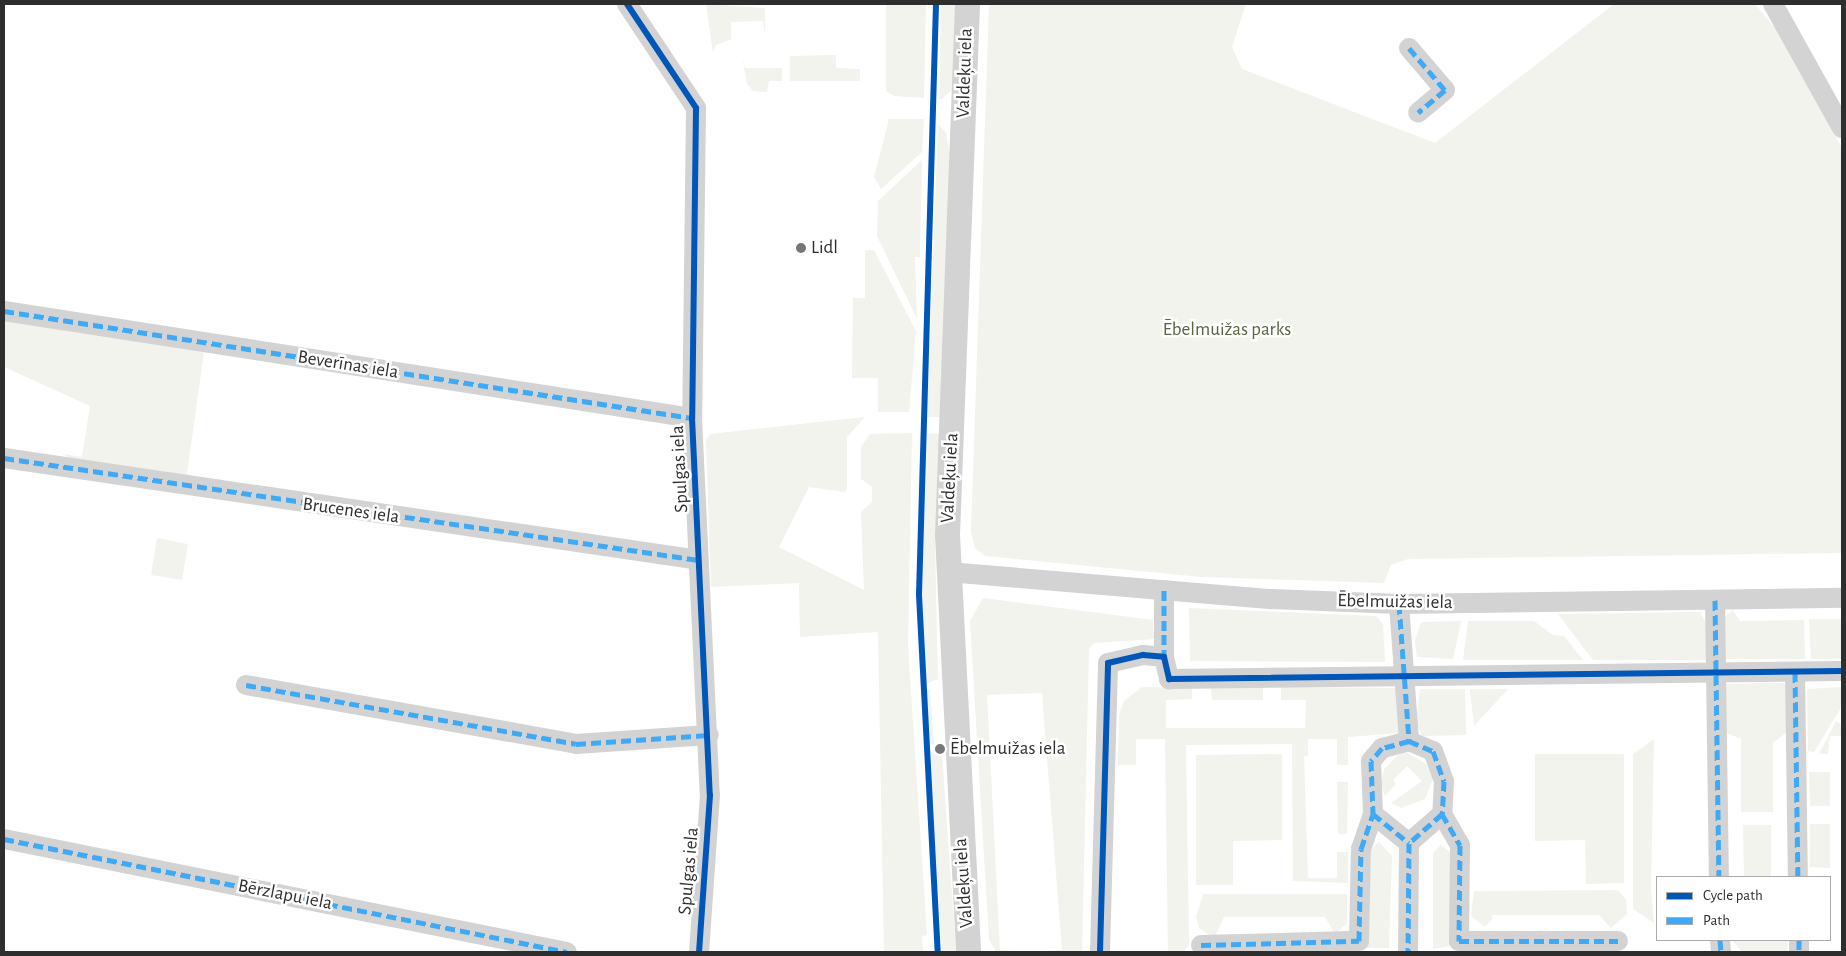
<!DOCTYPE html>
<meta charset="utf-8">
<style>
body{margin:0}
#map{position:relative;width:1846px;height:956px;overflow:hidden;background:#fff;font-family:"Alegreya Sans",sans-serif}
div>[style]{position:absolute}
.green>*{inset:0;background:#f1f3ec}
.minor>*{height:20px;margin:-10px;padding:0 10px;transform-origin:10px;border-radius:10px;background:#d3d3d3}
.tertiary>*{height:25px;margin:-12.5px;padding:0 12.5px;transform-origin:12.5px;border-radius:12.5px;background:#d3d3d3}
.quiet>*{height:5px;margin-top:-2.5px;transform-origin:0;background:repeating-linear-gradient(90deg,#3fa9f5 0 10px,transparent 0 15px)}
.cycleway>*{height:6px;margin:-3px;padding:0 3px;transform-origin:3px;border-radius:3px;background:#0057b8}
.dots>*{width:14px;height:14px;translate:-50% -50%;box-sizing:border-box;border:2px solid #fff;border-radius:50%}
span{translate:-50% -50%;white-space:nowrap;text-align:center;line-height:1.15;-webkit-text-stroke:5px #fff;paint-order:stroke}
.street-label{font-size:19px;color:#2e2e2e}
.poi-label{font-size:19px;color:#2e2e2e}
.left{translate:0 -50%;text-align:left}
.park-label{font-size:19px;color:#586440}
.frame{position:absolute;inset:0;border:5px solid #2e2e2e;pointer-events:none}
.legend{position:absolute;left:1656px;top:876px;width:175px;height:65px;box-sizing:border-box;background:#fff;border:1px solid #ababab;margin:0;padding:6px 9px;list-style:none;font-size:15px;color:#2e2e2e}
.legend li{display:flex;align-items:center;gap:10px;height:25px}
.legend b{width:25px;border:1px solid #ababab}
</style>
<div id="map">
<div class="green">
<i style="clip-path:polygon(706px 4px,765px 8px,765px 36px,763px 21px,731px 22px,731px 39px,716px 45px,713px 53px)"></i>
<i style="clip-path:polygon(886px 4px,926px 4px,924px 98px,894px 96px,886px 91px)"></i>
<i style="clip-path:polygon(941px 4px,955px 4px,954px 88px,942px 99px,939px 99px)"></i>
<i style="clip-path:polygon(989px 4px,1246px 4px,1232px 47px,1242px 69px,1435px 143px,1614px 4px,1755px 4px,1780px 34px,1842px 148px,1842px 553px,1408px 559px,1391px 565px,1384px 583px,1202px 577px,985px 556px,975px 548px,971px 532px)"></i>
<i style="clip-path:polygon(836px 55px,836px 68px,860px 69px,860px 81px,790px 81px,790px 56px)"></i>
<i style="clip-path:polygon(742px 56px,745px 68px,782px 68px,782px 81px,769px 81px,767px 92px,753px 91px,747px 84px)"></i>
<i style="clip-path:polygon(889px 119px,924px 119px,922px 152px,881px 189px,874px 177px)"></i>
<i style="clip-path:polygon(938px 124px,946px 133px,950px 154px,941px 417px,927px 417px)"></i>
<i style="clip-path:polygon(922px 160px,920px 257px,915px 257px,917px 319px,877px 236px,878px 201px)"></i>
<i style="clip-path:polygon(865px 250px,874px 250px,916px 331px,909px 412px,878px 412px,878px 378px,852px 378px,853px 298px,865px 298px)"></i>
<i style="clip-path:polygon(4px 319px,204px 352px,187px 473px,192px 480px,68px 458px,64px 454px,82px 457px,90px 406px,4px 367px)"></i>
<i style="clip-path:polygon(865px 417px,847px 437px,847px 488px,845px 492px,809px 487px,779px 547px,864px 590px,861px 512px,872px 502px,872px 487px,861px 479px,861px 447px,870px 434px,912px 433px,908px 645px,927px 935px,922px 936px,923px 952px,884px 952px,878px 632px,800px 637px,799px 583px,711px 587px,706px 440px,710px 434px)"></i>
<i style="clip-path:polygon(927px 433px,940px 434px,935px 543px,938px 679px,926px 684px,922px 596px)"></i>
<i style="clip-path:polygon(157px 538px,188px 544px,182px 580px,151px 575px)"></i>
<i style="clip-path:polygon(983px 598px,1153px 620px,1154px 639px,1094px 643px,1089px 649px,1082px 952px,1029px 952px,1062px 950px,1042px 693px,987px 695px,1000px 950px,1015px 951px,996px 952px,989px 939px,970px 621px)"></i>
<i style="clip-path:polygon(1189px 608px,1376px 616px,1383px 624px,1385px 662px,1190px 661px)"></i>
<i style="clip-path:polygon(1733px 610px,1740px 621px,1804px 620px,1805px 659px,1722px 659px,1721px 619px)"></i>
<i style="clip-path:polygon(1700px 612px,1706px 623px,1706px 660px,1593px 660px,1558px 614px)"></i>
<i style="clip-path:polygon(1809px 619px,1842px 619px,1842px 659px,1811px 659px)"></i>
<i style="clip-path:polygon(1461px 621px,1453px 659px,1417px 657px,1415px 641px,1421px 622px)"></i>
<i style="clip-path:polygon(1468px 621px,1534px 621px,1553px 635px,1564px 636px,1583px 660px,1463px 660px)"></i>
<i style="clip-path:polygon(1784px 683px,1789px 692px,1789px 730px,1773px 743px,1773px 812px,1741px 812px,1741px 739px,1724px 732px,1726px 684px)"></i>
<i style="clip-path:polygon(1142px 687px,1192px 688px,1192px 699px,1166px 700px,1166px 728px,1305px 728px,1306px 700px,1281px 700px,1281px 687px,1399px 688px,1399px 733px,1348px 737px,1348px 765px,1337px 765px,1337px 739px,1308px 739px,1308px 756px,1304px 756px,1308px 878px,1337px 878px,1337px 852px,1348px 852px,1348px 883px,1293px 881px,1292px 744px,1186px 745px,1189px 945px,1183px 952px,1168px 952px,1165px 739px,1136px 739px,1136px 765px,1118px 765px,1119px 715px,1124px 701px)"></i>
<i style="clip-path:polygon(1211px 687px,1263px 687px,1263px 700px,1212px 700px)"></i>
<i style="clip-path:polygon(1842px 687px,1842px 706px,1814px 752px,1808px 751px,1807px 689px)"></i>
<i style="clip-path:polygon(930px 689px,934px 744px,929px 744px,926px 690px)"></i>
<i style="clip-path:polygon(1420px 689px,1465px 689px,1466px 735px,1422px 736px,1416px 722px)"></i>
<i style="clip-path:polygon(1470px 689px,1508px 689px,1474px 726px)"></i>
<i style="clip-path:polygon(1836px 721px,1842px 725px,1842px 736px,1830px 736px,1828px 754px,1819px 754px)"></i>
<i style="clip-path:polygon(1654px 739px,1651px 889px,1654px 923px,1633px 909px,1633px 754px)"></i>
<i style="clip-path:polygon(1403px 750px,1426px 764px,1433px 779px,1425px 799px,1401px 808px,1391px 803px,1422px 781px,1407px 766px,1393px 780px,1396px 784px,1385px 796px,1381px 785px,1384px 769px)"></i>
<i style="clip-path:polygon(929px 752px,942px 754px,956px 952px,942px 952px)"></i>
<i style="clip-path:polygon(1282px 754px,1282px 840px,1233px 841px,1233px 885px,1196px 885px,1196px 755px)"></i>
<i style="clip-path:polygon(1535px 754px,1624px 754px,1624px 883px,1586px 884px,1585px 840px,1535px 841px)"></i>
<i style="clip-path:polygon(1809px 772px,1830px 772px,1830px 806px,1810px 806px)"></i>
<i style="clip-path:polygon(1337px 782px,1348px 782px,1347px 834px,1338px 834px)"></i>
<i style="clip-path:polygon(1810px 824px,1830px 824px,1830px 868px,1810px 867px)"></i>
<i style="clip-path:polygon(1743px 825px,1771px 825px,1771px 877px,1744px 877px)"></i>
<i style="clip-path:polygon(1379px 842px,1392px 856px,1389px 948px,1367px 948px,1367px 853px)"></i>
<i style="clip-path:polygon(1441px 845px,1451px 853px,1451px 946px,1433px 949px,1433px 853px)"></i>
<i style="clip-path:polygon(1618px 890px,1626px 900px,1627px 914px,1611px 928px,1599px 915px,1491px 915px,1493px 918px,1485px 927px,1471px 916px,1474px 891px)"></i>
<i style="clip-path:polygon(1203px 894px,1347px 894px,1347px 923px,1335px 934px,1325px 917px,1224px 917px,1214px 938px,1199px 928px,1196px 917px)"></i>
<i style="clip-path:polygon(1732px 940px,1788px 940px,1787px 952px,1742px 952px)"></i>
</div>
<div class="minor">
<i style="left:627px;top:4px;width:125px;rotate:56.4deg"></i>
<i style="left:696px;top:108px;width:310px;rotate:90.7deg"></i>
<i style="left:692px;top:418px;width:377px;rotate:87.3deg"></i>
<i style="left:710px;top:795px;width:157px;rotate:94deg"></i>
<i style="left:1773px;top:4px;width:142px;rotate:60.9deg"></i>
<i style="left:1409px;top:48px;width:55px;rotate:49.4deg"></i>
<i style="left:1445px;top:90px;width:35px;rotate:140deg"></i>
<i style="left:4px;top:311px;width:696px;rotate:8.84deg"></i>
<i style="left:4px;top:458px;width:702px;rotate:8.35deg"></i>
<i style="left:948px;top:572px;width:325px;rotate:4.8deg"></i>
<i style="left:1272px;top:599px;width:127px;rotate:2.3deg"></i>
<i style="left:1399px;top:604px;width:443px;rotate:-0.8deg"></i>
<i style="left:1164px;top:590px;width:67px;rotate:90deg"></i>
<i style="left:1715px;top:600px;width:277px;rotate:89.2deg"></i>
<i style="left:1399px;top:604px;width:137px;rotate:85.8deg"></i>
<i style="left:1409px;top:741px;width:26px;rotate:23deg"></i>
<i style="left:1433px;top:751px;width:32px;rotate:70deg"></i>
<i style="left:1444px;top:781px;width:33px;rotate:93deg"></i>
<i style="left:1442px;top:814px;width:44px;rotate:138.7deg"></i>
<i style="left:1409px;top:843px;width:109px;rotate:90.5deg"></i>
<i style="left:1795px;top:672px;width:205px;rotate:89.2deg"></i>
<i style="left:246px;top:685px;width:335px;rotate:10.1deg"></i>
<i style="left:576px;top:744px;width:133px;rotate:-3.9deg"></i>
<i style="left:1409px;top:741px;width:28px;rotate:165deg"></i>
<i style="left:1382px;top:748px;width:17px;rotate:130deg"></i>
<i style="left:1371px;top:761px;width:53px;rotate:87.8deg"></i>
<i style="left:1373px;top:814px;width:46px;rotate:38.9deg"></i>
<i style="left:1442px;top:814px;width:36px;rotate:60deg"></i>
<i style="left:1460px;top:845px;width:96px;rotate:90.6deg"></i>
<i style="left:1459px;top:941px;width:159px"></i>
<i style="left:4px;top:839px;width:574px;rotate:11.35deg"></i>
<i style="left:1720px;top:940px;width:12px;rotate:85deg"></i>
<i style="left:1799px;top:940px;width:12px;rotate:90deg"></i>
<i style="left:1201px;top:945px;width:158px;rotate:-1.5deg"></i>
<i style="left:1359px;top:941px;width:92px;rotate:-88.8deg"></i>
<i style="left:1361px;top:849px;width:37px;rotate:-71deg"></i>
<i style="left:1100px;top:952px;width:289px;rotate:-88.4deg"></i>
<i style="left:1108px;top:663px;width:36px;rotate:-13deg"></i>
<i style="left:1143px;top:655px;width:21px;rotate:5deg"></i>
<i style="left:1164px;top:657px;width:23px;rotate:77deg"></i>
<i style="left:1169px;top:679px;width:673px;rotate:-0.68deg"></i>
</div>
<div class="tertiary">
<i style="left:967px;top:4px;width:531px;rotate:92.16deg"></i>
<i style="left:947px;top:535px;width:418px;rotate:87.1deg"></i>
</div>
<div class="quiet">
<i style="left:1409px;top:48px;width:55px;rotate:49.4deg"></i>
<i style="left:1445px;top:90px;width:35px;rotate:140deg"></i>
<i style="left:4px;top:311px;width:696px;rotate:8.84deg"></i>
<i style="left:4px;top:458px;width:702px;rotate:8.35deg"></i>
<i style="left:1164px;top:590px;width:67px;rotate:90deg"></i>
<i style="left:1715px;top:600px;width:277px;rotate:89.2deg"></i>
<i style="left:1399px;top:604px;width:137px;rotate:85.8deg"></i>
<i style="left:1409px;top:741px;width:26px;rotate:23deg"></i>
<i style="left:1433px;top:751px;width:32px;rotate:70deg"></i>
<i style="left:1444px;top:781px;width:33px;rotate:93deg"></i>
<i style="left:1442px;top:814px;width:44px;rotate:138.7deg"></i>
<i style="left:1409px;top:843px;width:109px;rotate:90.5deg"></i>
<i style="left:1795px;top:672px;width:205px;rotate:89.2deg"></i>
<i style="left:246px;top:685px;width:335px;rotate:10.1deg"></i>
<i style="left:576px;top:744px;width:133px;rotate:-3.9deg"></i>
<i style="left:1409px;top:741px;width:28px;rotate:165deg"></i>
<i style="left:1382px;top:748px;width:17px;rotate:130deg"></i>
<i style="left:1371px;top:761px;width:53px;rotate:87.8deg"></i>
<i style="left:1373px;top:814px;width:46px;rotate:38.9deg"></i>
<i style="left:1442px;top:814px;width:36px;rotate:60deg"></i>
<i style="left:1460px;top:845px;width:96px;rotate:90.6deg"></i>
<i style="left:1459px;top:941px;width:159px"></i>
<i style="left:4px;top:839px;width:574px;rotate:11.35deg"></i>
<i style="left:1720px;top:940px;width:12px;rotate:85deg"></i>
<i style="left:1799px;top:940px;width:12px;rotate:90deg"></i>
<i style="left:1201px;top:945px;width:158px;rotate:-1.5deg"></i>
<i style="left:1359px;top:941px;width:92px;rotate:-88.8deg"></i>
<i style="left:1361px;top:849px;width:37px;rotate:-71deg"></i>
</div>
<div class="cycleway">
<i style="left:627px;top:4px;width:125px;rotate:56.4deg"></i>
<i style="left:696px;top:108px;width:310px;rotate:90.7deg"></i>
<i style="left:692px;top:418px;width:377px;rotate:87.3deg"></i>
<i style="left:710px;top:795px;width:157px;rotate:94deg"></i>
<i style="left:936px;top:4px;width:591px;rotate:91.65deg"></i>
<i style="left:919px;top:595px;width:358px;rotate:87deg"></i>
<i style="left:1100px;top:952px;width:289px;rotate:-88.4deg"></i>
<i style="left:1108px;top:663px;width:36px;rotate:-13deg"></i>
<i style="left:1143px;top:655px;width:21px;rotate:5deg"></i>
<i style="left:1164px;top:657px;width:23px;rotate:77deg"></i>
<i style="left:1169px;top:679px;width:673px;rotate:-0.68deg"></i>
</div>
<div class="dots">
<i style="left:801px;top:248px;background:#777"></i>
<i style="left:940px;top:749px;background:#777"></i>
</div>
<div class="street-label">
<span style="left:965px;top:73px;rotate:-88deg">Valdeķu iela</span>
<span style="left:348px;top:365px;rotate:9deg">Beverīnas iela</span>
<span style="left:680px;top:469px;rotate:-93deg">Spulgas iela</span>
<span style="left:950px;top:478px;rotate:-87deg">Valdeķu iela</span>
<span style="left:351px;top:511px;rotate:8deg">Brucenes iela</span>
<span style="left:1395px;top:602px;rotate:1deg">Ēbelmuižas iela</span>
<span style="left:689px;top:871px;rotate:-85deg">Spulgas iela</span>
<span style="left:964px;top:883px;rotate:-94deg">Valdeķu iela</span>
<span style="left:285px;top:895px;rotate:11deg">Bērzlapu iela</span>
</div>
<div class="poi-label">
<span class="left" style="left:811px;top:248px">Lidl</span>
<span class="left" style="left:950px;top:749px">Ēbelmuižas iela</span>
</div>
<div class="park-label">
<span style="left:1227px;top:330px">Ēbelmuižas parks</span>
</div>
<div class="frame"></div>
<ul class="legend">
<li><b style="height:6px;background:#0057b8"></b>Cycle path</li>
<li><b style="height:6px;background:#3fa9f5"></b>Path</li>
</ul>
</div>
